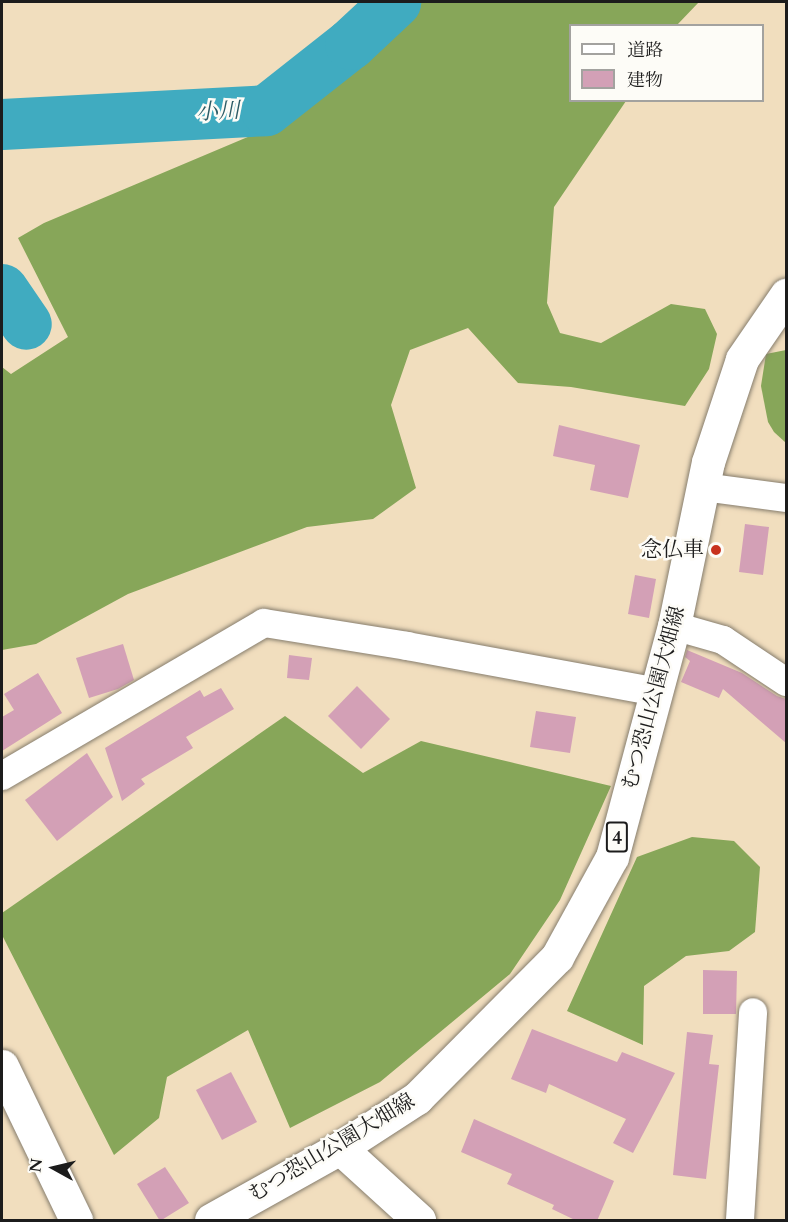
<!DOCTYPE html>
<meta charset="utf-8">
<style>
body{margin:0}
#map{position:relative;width:788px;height:1222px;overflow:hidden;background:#f1debe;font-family:Cardo,"Noto Serif JP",serif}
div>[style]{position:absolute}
.forest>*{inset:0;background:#87a659}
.river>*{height:51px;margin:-25.5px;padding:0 25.5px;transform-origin:25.5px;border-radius:25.5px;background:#40abc0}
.building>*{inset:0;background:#d3a0b6}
.roads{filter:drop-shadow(0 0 2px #867d6d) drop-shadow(0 0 2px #867d6d)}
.minor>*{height:28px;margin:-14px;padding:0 14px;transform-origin:14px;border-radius:14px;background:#fff}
.primary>*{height:33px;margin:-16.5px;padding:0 16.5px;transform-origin:16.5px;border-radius:16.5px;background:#fff}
.trunk>*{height:33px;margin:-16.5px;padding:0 16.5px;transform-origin:16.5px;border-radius:16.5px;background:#fff}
.dots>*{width:16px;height:16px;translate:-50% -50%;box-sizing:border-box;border:3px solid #fdfcf7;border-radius:50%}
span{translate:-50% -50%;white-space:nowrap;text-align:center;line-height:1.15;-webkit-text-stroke:5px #fdfcf7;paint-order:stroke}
.shield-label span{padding:2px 4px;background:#fdfcf7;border:2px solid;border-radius:4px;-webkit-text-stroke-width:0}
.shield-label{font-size:20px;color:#1c1c1c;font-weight:700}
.poi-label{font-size:21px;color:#1c1c1c}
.right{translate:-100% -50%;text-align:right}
.street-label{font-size:21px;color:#1c1c1c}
.water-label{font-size:22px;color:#2c5c66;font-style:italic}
.frame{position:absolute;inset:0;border:3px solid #1c1c1c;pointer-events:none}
.legend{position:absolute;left:569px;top:24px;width:195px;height:78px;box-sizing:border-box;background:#fdfcf7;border:2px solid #a3a29f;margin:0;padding:8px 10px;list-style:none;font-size:18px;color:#1c1c1c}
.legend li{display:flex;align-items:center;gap:12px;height:30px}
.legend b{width:30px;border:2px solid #a3a29f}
.north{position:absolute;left:24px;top:1138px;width:60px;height:60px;-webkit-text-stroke:4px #fdfcf7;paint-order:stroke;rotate:278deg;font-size:16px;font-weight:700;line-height:24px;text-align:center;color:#1c1c1c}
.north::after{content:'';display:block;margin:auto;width:21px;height:27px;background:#1c1c1c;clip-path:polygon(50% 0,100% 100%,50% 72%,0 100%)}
</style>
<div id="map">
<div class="forest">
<i style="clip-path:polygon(396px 2px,699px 2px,677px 25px,570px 26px,570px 100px,626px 101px,554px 207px,547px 303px,560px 333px,601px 343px,671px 304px,705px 309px,717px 334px,709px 369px,685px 406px,571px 387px,518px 383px,468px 328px,410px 350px,391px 405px,416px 488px,373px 519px,307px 527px,128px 594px,36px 644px,2px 650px,2px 367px,11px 374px,68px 337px,18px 238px,44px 223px,293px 118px,382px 24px)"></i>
<i style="clip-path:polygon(786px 350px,786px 443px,774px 432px,768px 422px,761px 386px,766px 354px)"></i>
<i style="clip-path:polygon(285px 716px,363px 773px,421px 741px,611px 786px,560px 900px,510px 974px,380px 1082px,290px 1128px,248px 1030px,167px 1077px,159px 1118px,114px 1155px,2px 935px,2px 913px)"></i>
<i style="clip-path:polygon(692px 837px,734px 841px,760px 867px,755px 932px,729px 951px,686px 956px,644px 986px,643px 1045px,567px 1011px,637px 857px)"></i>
</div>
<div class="river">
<i style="left:2px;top:124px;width:264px;rotate:-3deg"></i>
<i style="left:266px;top:110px;width:107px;rotate:-38.2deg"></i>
<i style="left:350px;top:44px;width:62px;rotate:-43deg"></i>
<i style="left:2px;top:289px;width:42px;rotate:55.6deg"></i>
</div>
<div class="building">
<i style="clip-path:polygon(559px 425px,640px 445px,628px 498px,590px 490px,595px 465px,553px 456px)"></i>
<i style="clip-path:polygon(745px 524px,769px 527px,763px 575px,739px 572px)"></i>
<i style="clip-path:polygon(635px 575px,656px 579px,649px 618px,628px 614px)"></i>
<i style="clip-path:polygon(123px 644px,134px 680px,118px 689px,89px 698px,76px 658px)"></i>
<i style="clip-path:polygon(687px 650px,742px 673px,777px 696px,786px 699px,786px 743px,723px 689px,719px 698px,681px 682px,690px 661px,685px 657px)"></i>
<i style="clip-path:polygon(289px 655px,312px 658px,309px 680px,287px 678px)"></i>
<i style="clip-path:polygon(38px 673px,62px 713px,2px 751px,2px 717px,14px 710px,4px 694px)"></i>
<i style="clip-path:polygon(357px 686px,390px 719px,361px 749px,328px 716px)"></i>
<i style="clip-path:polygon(221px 688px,234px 709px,186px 737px,193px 748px,141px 779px,145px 784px,122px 801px,105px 748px,200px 690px,204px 697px)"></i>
<i style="clip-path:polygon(536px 711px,576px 717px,570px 753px,530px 747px)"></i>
<i style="clip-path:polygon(87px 753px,113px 797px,57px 841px,25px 800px)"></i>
<i style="clip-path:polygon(703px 970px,737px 971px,736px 1014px,703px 1014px)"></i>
<i style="clip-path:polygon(532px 1029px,617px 1062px,622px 1052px,675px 1073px,633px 1153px,613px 1143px,626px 1119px,549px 1084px,546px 1093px,511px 1079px)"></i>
<i style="clip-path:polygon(687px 1032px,713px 1035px,709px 1064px,719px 1065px,706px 1179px,673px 1175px)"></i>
<i style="clip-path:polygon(231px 1072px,257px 1122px,222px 1140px,196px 1090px)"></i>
<i style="clip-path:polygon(474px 1119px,614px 1181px,597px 1221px,577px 1221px,552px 1209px,554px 1205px,507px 1184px,512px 1174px,461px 1152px)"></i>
<i style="clip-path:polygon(165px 1167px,189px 1203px,160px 1221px,137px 1184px)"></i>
</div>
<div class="roads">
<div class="minor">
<i style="left:703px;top:487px;width:84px;rotate:7.5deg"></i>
<i style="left:674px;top:626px;width:51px;rotate:15.9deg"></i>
<i style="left:723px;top:640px;width:76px;rotate:33.7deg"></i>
<i style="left:2px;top:776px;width:303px;rotate:-30.3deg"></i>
<i style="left:264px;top:623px;width:145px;rotate:9.1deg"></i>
<i style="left:407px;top:646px;width:254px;rotate:10.4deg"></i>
<i style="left:740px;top:1220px;width:208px;rotate:-86.4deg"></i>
</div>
<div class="primary">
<i style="left:340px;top:1148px;width:107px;rotate:42.3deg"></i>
<i style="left:211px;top:1220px;width:148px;rotate:-29.2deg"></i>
<i style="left:340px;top:1148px;width:92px;rotate:-33deg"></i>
<i style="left:417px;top:1098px;width:199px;rotate:-45.2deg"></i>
<i style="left:557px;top:957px;width:114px;rotate:-61.2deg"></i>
<i style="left:612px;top:857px;width:239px;rotate:-75deg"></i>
<i style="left:674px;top:626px;width:167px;rotate:-78.3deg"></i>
<i style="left:708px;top:462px;width:108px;rotate:-71.7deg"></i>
<i style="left:742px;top:359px;width:78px;rotate:-55.5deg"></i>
</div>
<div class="trunk">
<i style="left:2px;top:1066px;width:171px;rotate:64.3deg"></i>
</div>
</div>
<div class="dots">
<i style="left:716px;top:550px;background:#c8321e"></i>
</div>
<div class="shield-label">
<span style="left:617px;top:837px">4</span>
</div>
<div class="poi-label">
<span class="right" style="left:704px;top:550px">念仏車</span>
</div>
<div class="street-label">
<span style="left:654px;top:698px;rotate:-75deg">むつ恐山公園大畑線</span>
<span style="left:332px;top:1148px;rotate:-31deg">むつ恐山公園大畑線</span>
</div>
<div class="water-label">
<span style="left:218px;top:112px;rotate:-3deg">小川</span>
</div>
<div class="frame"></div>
<ul class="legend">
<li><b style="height:8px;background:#fff"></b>道路</li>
<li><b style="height:16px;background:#d3a0b6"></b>建物</li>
</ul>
<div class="north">N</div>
</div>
